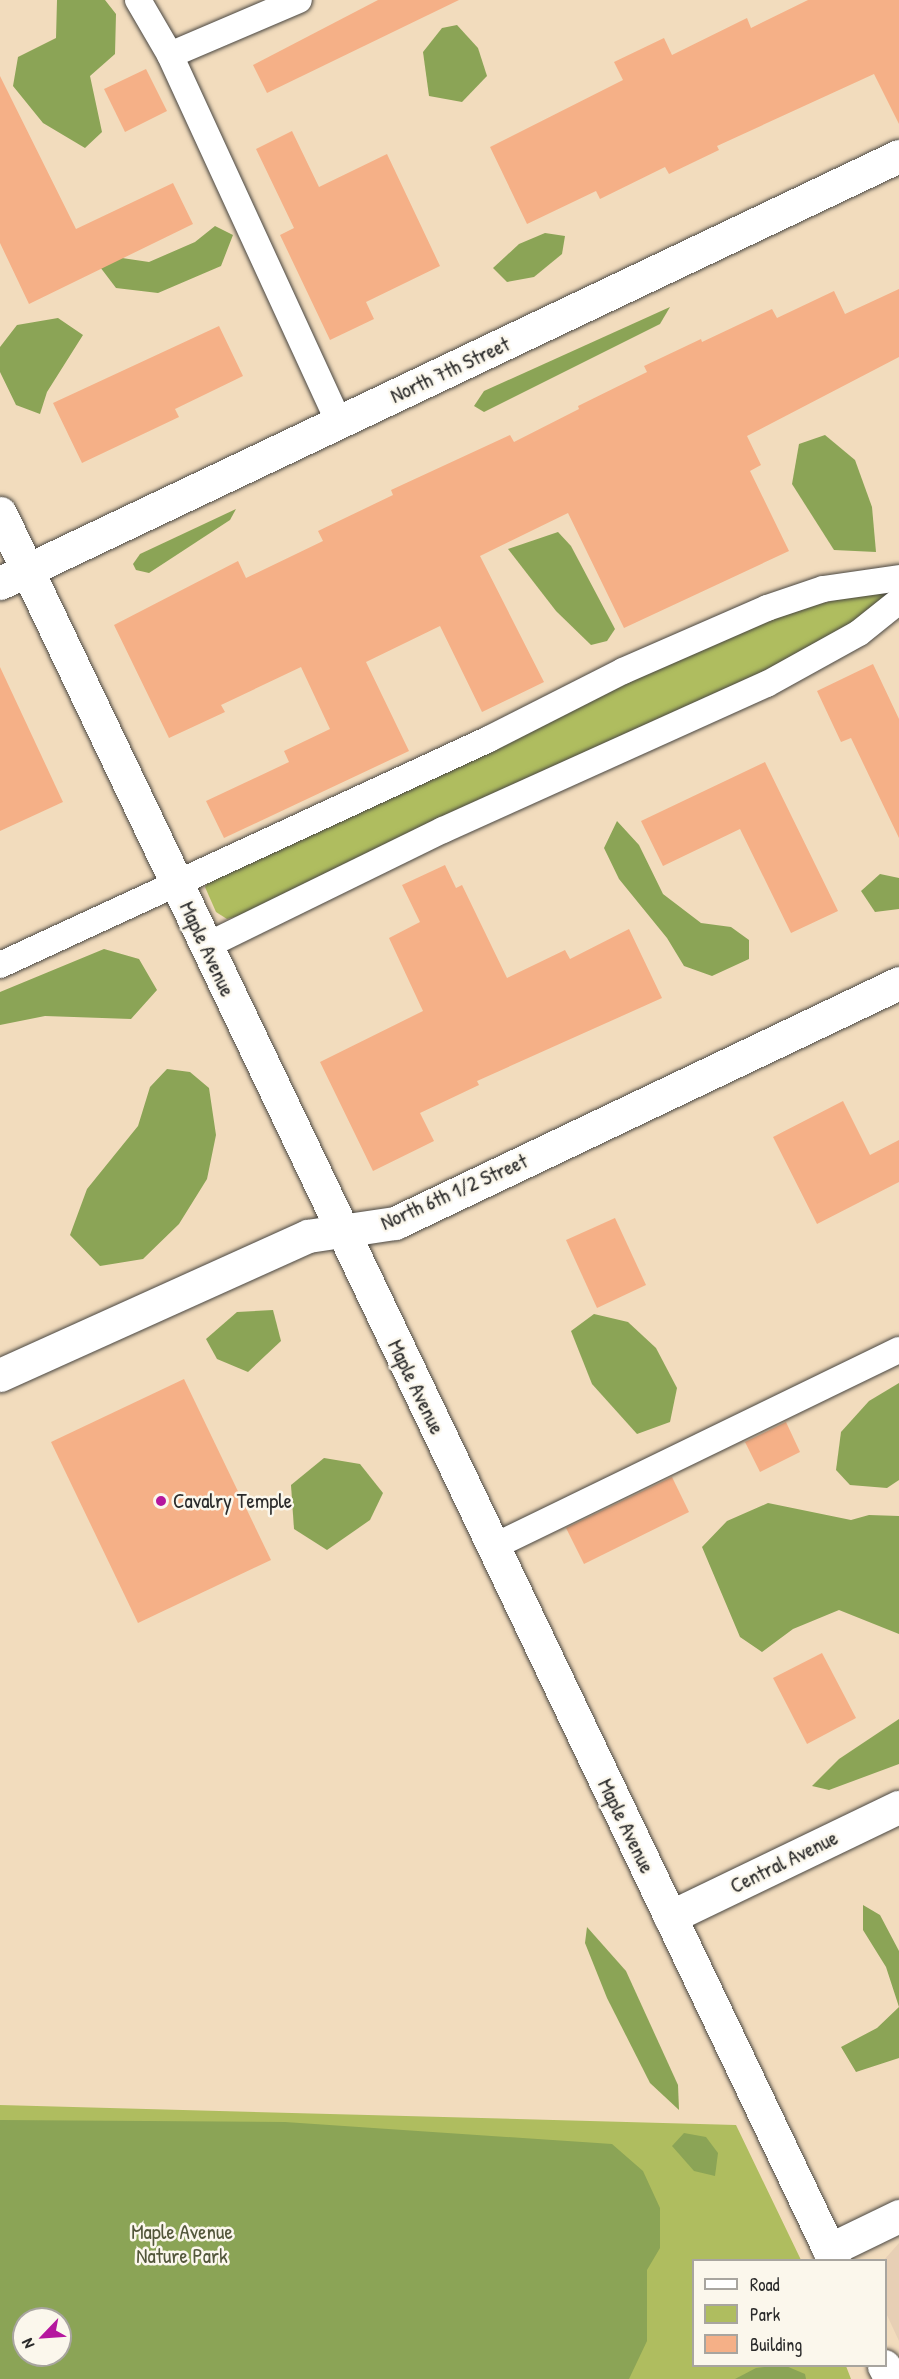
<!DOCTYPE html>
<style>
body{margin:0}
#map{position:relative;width:899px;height:2379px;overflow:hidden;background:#f2dcbd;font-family:"Patrick Hand",sans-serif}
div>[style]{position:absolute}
.built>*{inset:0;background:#e7cfb5}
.green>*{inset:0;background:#afbd5f}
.forest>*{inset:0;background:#8ba456}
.building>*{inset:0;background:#f5b087}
.roads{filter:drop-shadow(0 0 2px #494641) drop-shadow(0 0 2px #494641)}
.lane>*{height:26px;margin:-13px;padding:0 13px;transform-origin:13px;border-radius:13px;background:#fff}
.street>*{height:33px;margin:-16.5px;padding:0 16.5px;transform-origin:16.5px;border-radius:16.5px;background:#fff}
.secondary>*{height:33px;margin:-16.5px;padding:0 16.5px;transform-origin:16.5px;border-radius:16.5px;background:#fff}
.dots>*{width:16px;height:16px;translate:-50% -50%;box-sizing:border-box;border:3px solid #fbf7ec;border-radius:50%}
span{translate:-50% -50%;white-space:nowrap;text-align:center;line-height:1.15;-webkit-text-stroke:5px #fbf7ec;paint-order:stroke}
.street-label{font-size:21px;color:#2b2b2b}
.poi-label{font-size:21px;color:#2b2b2b}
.left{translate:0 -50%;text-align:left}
.park-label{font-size:21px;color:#53573b}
.legend{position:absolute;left:692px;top:2259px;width:195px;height:108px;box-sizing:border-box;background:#fbf7ec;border:2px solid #a8a59f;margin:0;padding:8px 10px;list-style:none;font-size:18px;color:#2b2b2b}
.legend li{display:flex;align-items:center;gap:12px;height:30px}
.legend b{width:30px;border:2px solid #a8a59f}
.north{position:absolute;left:12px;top:2307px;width:60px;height:60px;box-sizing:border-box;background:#fbf7ec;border:2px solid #a8a59f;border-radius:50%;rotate:245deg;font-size:16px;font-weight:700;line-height:24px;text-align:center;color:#2b2b2b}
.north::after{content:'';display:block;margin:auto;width:21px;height:27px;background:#b5179e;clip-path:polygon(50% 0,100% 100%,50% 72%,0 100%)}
</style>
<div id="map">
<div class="built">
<i style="clip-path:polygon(899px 2243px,899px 2341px,886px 2313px,884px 2260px)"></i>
</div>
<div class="green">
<i style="clip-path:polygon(898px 585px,836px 636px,760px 679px,248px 913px,227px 919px,216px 912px,205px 887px,212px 877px,774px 615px)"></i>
<i style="clip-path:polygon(evenodd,0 2105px,736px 2125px,801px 2260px,694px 2260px,694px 2366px,846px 2366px,851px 2379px,0 2379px,0 2105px,24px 2319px,60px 2319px,60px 2355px,24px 2355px,24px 2319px)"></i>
</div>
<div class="forest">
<i style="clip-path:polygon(57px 0,105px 0,116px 14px,115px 54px,90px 76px,102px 132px,85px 148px,43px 123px,13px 86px,18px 57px,56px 38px)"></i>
<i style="clip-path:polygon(457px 25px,478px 48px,487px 76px,462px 102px,429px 96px,423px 52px,442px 28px)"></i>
<i style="clip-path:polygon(215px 226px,233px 235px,221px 266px,158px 293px,116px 288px,97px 263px,122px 258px,149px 262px,195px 242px)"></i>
<i style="clip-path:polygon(545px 233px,565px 236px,562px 254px,534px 277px,507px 282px,493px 268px,519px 244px)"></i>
<i style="clip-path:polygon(670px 307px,660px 324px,484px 412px,474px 406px,484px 391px)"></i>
<i style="clip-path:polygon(58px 318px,83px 335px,47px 392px,40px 414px,16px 405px,0 372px,0 347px,17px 325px)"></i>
<i style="clip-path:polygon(825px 435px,855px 460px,872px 507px,876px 552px,834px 550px,792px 484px,799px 444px)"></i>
<i style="clip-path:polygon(236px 509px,230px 520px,149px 573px,136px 570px,133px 564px,140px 554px)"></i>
<i style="clip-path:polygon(558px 532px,571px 546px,615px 629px,607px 641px,591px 645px,556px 611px,508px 549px)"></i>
<i style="clip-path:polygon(617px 821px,639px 845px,663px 894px,701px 923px,731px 927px,749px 940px,749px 959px,712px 976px,684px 966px,667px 938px,619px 879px,604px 848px)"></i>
<i style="clip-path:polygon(880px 874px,899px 878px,899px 909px,875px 912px,861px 891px)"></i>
<i style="clip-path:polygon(104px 949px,139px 959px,157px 990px,131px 1019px,45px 1016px,0 1025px,0 992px)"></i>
<i style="clip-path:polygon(167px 1069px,190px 1072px,209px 1088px,216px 1135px,207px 1179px,179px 1224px,143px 1259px,100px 1266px,70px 1235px,87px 1189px,138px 1126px,150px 1087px)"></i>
<i style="clip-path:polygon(273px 1310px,281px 1341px,248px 1372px,217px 1359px,206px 1339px,237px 1312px)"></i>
<i style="clip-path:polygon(594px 1314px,628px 1322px,656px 1348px,677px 1388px,670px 1422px,637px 1434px,592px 1384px,571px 1331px)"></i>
<i style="clip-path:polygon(899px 1383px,899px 1480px,887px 1488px,850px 1485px,836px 1470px,841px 1432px,869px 1401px)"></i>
<i style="clip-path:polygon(324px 1458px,360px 1464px,383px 1493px,370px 1520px,327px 1550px,294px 1529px,291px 1485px)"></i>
<i style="clip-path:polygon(768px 1503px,851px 1520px,869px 1515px,899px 1516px,899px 1634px,839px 1610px,793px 1629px,762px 1652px,740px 1637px,702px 1547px,727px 1521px)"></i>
<i style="clip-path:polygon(899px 1719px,899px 1764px,829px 1790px,812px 1786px,839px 1759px)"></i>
<i style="clip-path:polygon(863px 1905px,880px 1915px,899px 1951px,899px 2058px,856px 2072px,841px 2047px,877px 2028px,899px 2007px,886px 1967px,863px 1930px)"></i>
<i style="clip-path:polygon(587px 1927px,626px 1971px,678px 2085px,679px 2110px,650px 2083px,607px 1998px,585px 1943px)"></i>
<i style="clip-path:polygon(evenodd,0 2120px,285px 2122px,612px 2144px,643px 2171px,660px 2208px,660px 2248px,647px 2270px,647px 2341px,629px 2379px,0 2379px,0 2120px,24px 2319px,60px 2319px,60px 2355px,24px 2355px,24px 2319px)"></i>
<i style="clip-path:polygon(684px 2133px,706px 2137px,718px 2153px,715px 2176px,694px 2171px,672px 2146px)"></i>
<i style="clip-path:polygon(774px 2366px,786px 2366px,805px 2374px,806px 2379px,735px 2379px,756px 2368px)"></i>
</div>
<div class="building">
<i style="clip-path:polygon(378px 0,459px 0,267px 93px,253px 65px)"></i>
<i style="clip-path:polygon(808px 0,899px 0,899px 124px,874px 74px,717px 146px,719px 150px,669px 174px,665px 167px,600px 199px,596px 191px,527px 224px,490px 147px,623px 80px,614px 62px,664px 38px,672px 55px,747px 18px,751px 28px)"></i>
<i style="clip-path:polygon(146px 69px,167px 111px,125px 132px,104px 89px)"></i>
<i style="clip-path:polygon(0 76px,76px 229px,173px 183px,193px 224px,29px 304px,0 243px)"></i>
<i style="clip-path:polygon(292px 131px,319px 187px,387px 154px,440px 266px,366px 302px,374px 319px,330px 340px,280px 235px,294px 228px,256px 149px)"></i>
<i style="clip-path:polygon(899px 289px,899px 357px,747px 436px,761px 465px,750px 471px,789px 551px,624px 628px,568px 513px,480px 556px,544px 682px,482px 712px,440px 626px,366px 662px,409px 751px,224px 838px,206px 801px,289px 762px,284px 751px,330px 729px,301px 667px,221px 705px,225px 712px,169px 738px,114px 625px,238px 561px,246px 578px,323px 541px,318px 531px,393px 495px,391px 490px,510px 435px,514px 442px,579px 409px,578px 406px,647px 372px,644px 366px,701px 339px,702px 342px,772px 309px,777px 318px,834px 291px,845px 314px)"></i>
<i style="clip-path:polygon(219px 326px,243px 376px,175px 409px,179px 417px,82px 463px,53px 403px)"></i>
<i style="clip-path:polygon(873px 664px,899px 719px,899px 838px,851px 738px,841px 742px,817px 691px)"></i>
<i style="clip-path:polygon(0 667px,63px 802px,0 831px)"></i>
<i style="clip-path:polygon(765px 762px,838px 911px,791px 933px,740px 829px,663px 866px,641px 821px)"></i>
<i style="clip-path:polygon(445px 865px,456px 888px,462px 885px,507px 978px,565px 950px,570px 959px,629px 929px,662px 998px,477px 1081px,479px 1085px,420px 1113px,434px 1141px,373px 1171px,320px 1062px,423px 1011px,389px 938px,420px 922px,402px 885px)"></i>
<i style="clip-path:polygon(843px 1101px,870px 1155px,899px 1140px,899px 1182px,817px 1224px,773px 1137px)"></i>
<i style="clip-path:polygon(615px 1218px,646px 1285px,597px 1308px,566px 1240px)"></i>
<i style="clip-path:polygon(184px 1379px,271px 1560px,138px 1623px,51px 1442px)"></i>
<i style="clip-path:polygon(786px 1422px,800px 1452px,760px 1472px,745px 1442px)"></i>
<i style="clip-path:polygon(672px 1477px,689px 1512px,584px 1564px,566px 1528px)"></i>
<i style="clip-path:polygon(822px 1653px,856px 1718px,807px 1744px,773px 1678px)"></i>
</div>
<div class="roads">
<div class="lane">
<i style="left:138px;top:0;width:64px;rotate:59.8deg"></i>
<i style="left:170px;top:55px;width:140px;rotate:-23.1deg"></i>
<i style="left:170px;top:55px;width:404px;rotate:65.3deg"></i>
<i style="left:206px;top:946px;width:264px;rotate:-26.1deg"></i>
<i style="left:443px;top:830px;width:355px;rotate:-24.3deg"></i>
<i style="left:767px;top:684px;width:105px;rotate:-29deg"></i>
<i style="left:859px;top:633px;width:51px;rotate:-38.7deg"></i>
<i style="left:0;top:965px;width:539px;rotate:-24.8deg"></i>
<i style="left:489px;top:739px;width:150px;rotate:-26.9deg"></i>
<i style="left:623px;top:671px;width:157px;rotate:-23.6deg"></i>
<i style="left:767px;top:608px;width:59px;rotate:-18.7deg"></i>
<i style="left:823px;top:589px;width:77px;rotate:-8.2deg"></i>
<i style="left:493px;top:1547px;width:451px;rotate:-25.9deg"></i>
</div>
<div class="street">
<i style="left:0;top:583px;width:995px;rotate:-25.41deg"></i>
<i style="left:0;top:1375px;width:338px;rotate:-24.3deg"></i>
<i style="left:308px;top:1236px;width:88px;rotate:-8.5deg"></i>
<i style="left:395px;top:1223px;width:558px;rotate:-25.46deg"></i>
<i style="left:670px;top:1917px;width:254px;rotate:-25.7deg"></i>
<i style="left:829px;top:2250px;width:78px;rotate:-25.9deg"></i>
</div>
<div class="secondary">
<i style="left:0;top:513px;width:1936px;rotate:64.48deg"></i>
<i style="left:884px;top:2366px;width:15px;rotate:62deg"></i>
</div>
</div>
<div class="dots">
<i style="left:161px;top:1501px;background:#b5179e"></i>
</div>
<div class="street-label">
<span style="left:450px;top:370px;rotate:-25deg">North 7th Street</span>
<span style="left:207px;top:949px;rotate:65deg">Maple Avenue</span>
<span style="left:454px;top:1192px;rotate:-24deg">North 6th 1/2 Street</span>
<span style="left:416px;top:1387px;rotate:64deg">Maple Avenue</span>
<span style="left:626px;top:1826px;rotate:64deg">Maple Avenue</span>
<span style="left:784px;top:1862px;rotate:-26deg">Central Avenue</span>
</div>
<div class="poi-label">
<span class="left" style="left:173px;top:1501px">Cavalry Temple</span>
</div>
<div class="park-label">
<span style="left:182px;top:2244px">Maple Avenue<br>Nature Park</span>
</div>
<ul class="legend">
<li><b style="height:8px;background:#fff"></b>Road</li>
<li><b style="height:16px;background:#afbd5f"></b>Park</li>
<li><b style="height:16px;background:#f5b087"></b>Building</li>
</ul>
<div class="north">N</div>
</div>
